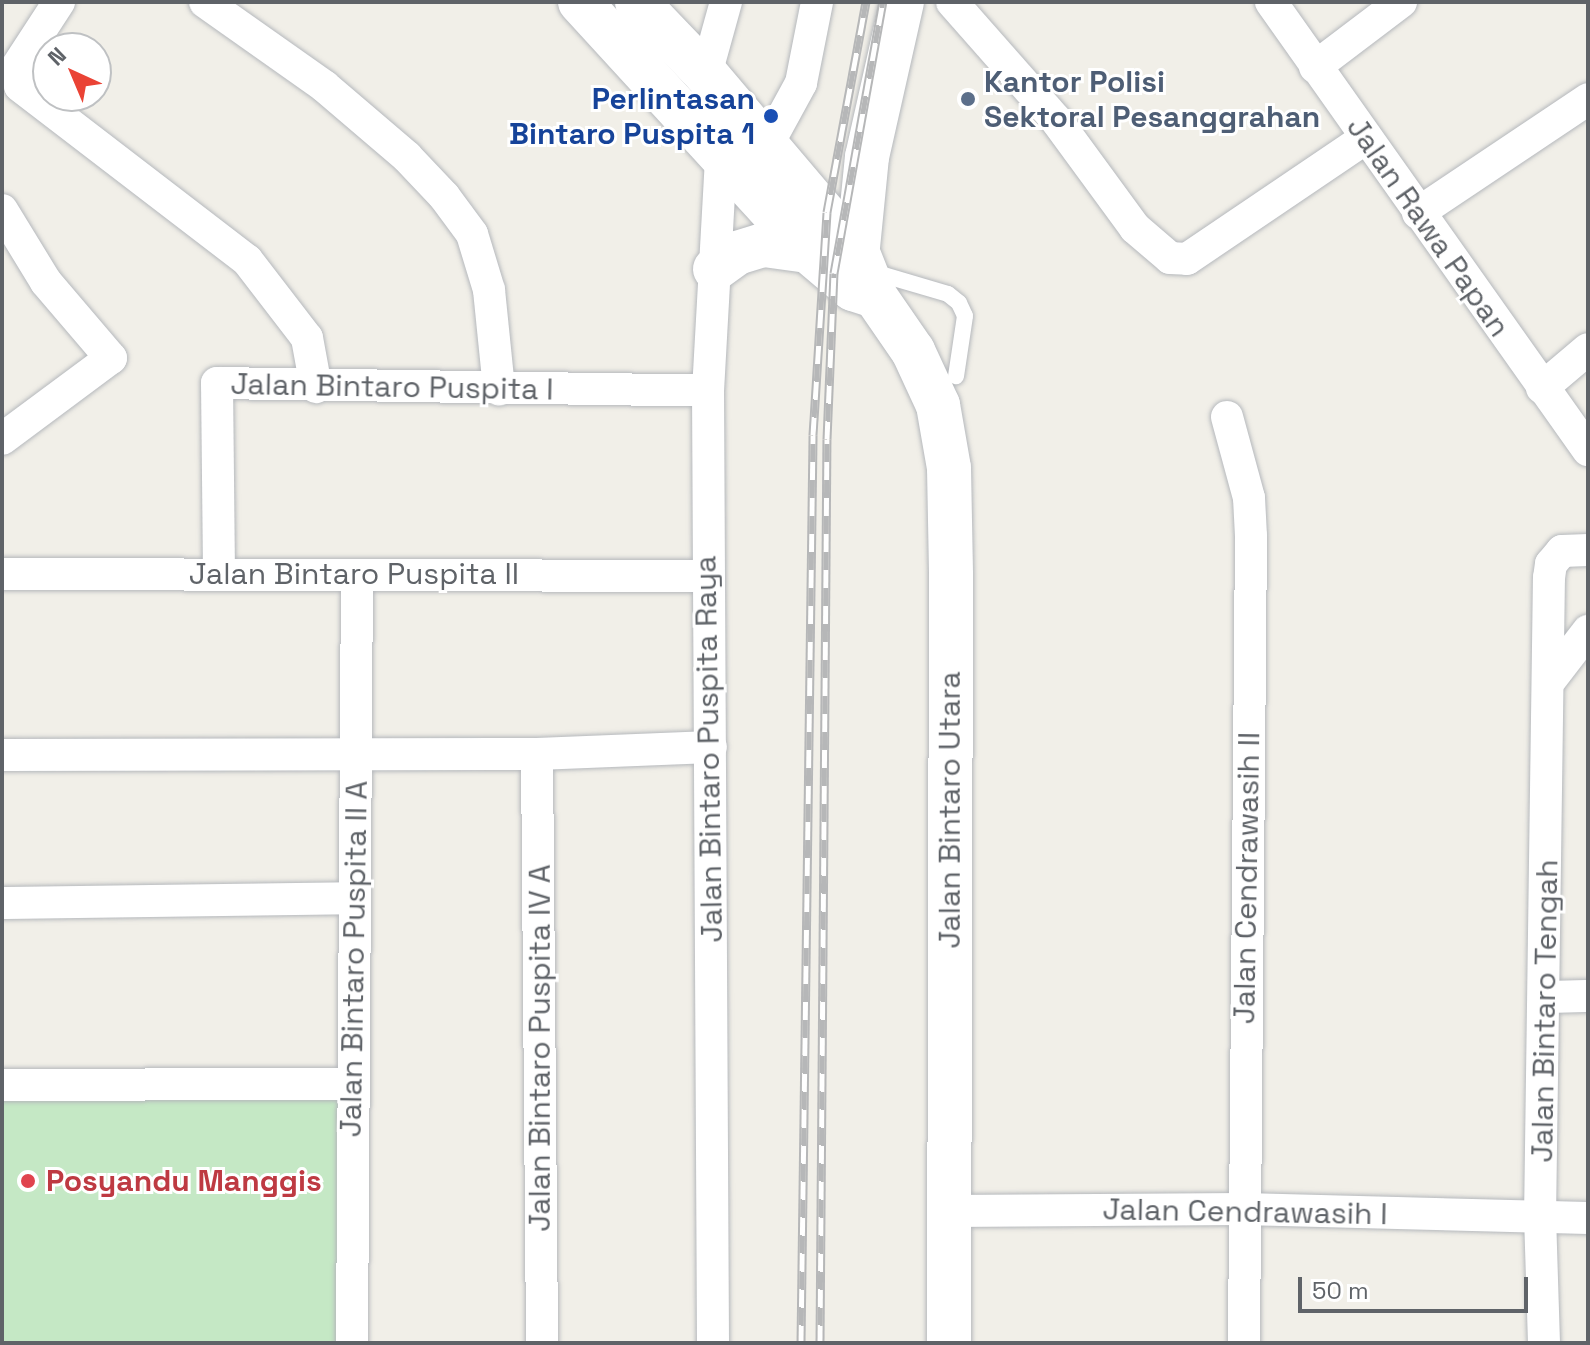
<!DOCTYPE html>
<style>
body{margin:0}
#map{position:relative;width:1590px;height:1345px;overflow:hidden;background:#f1efe8;font-family:"Space Grotesk",sans-serif}
div>[style]{position:absolute}
.green>*{inset:0;background:#c5e8c5}
.roads{filter:drop-shadow(0 0 2px #b5b8bc) drop-shadow(0 0 2px #b5b8bc)}
.lane>*{height:16px;margin:-8px;padding:0 8px;transform-origin:8px;border-radius:8px;background:#fff}
.street>*{height:32px;margin:-16px;padding:0 16px;transform-origin:16px;border-radius:16px;background:#fff}
.secondary>*{height:44px;margin:-22px;padding:0 22px;transform-origin:22px;border-radius:22px;background:#fff}
.rail>*{height:9px;margin-top:-4.5px;transform-origin:0;background:repeating-linear-gradient(90deg,#fff 0 18px,#b6b7b8 0 36px);box-sizing:border-box;border-block:2px solid #b6b7b8}
.dots>*{width:22px;height:22px;translate:-50% -50%;box-sizing:border-box;border:4px solid #fff;border-radius:50%}
span{translate:-50% -50%;white-space:nowrap;text-align:center;line-height:1.15;-webkit-text-stroke:6px #fff;paint-order:stroke}
.service-label{font-size:30px;color:#4e5e75;font-weight:700}
.left{translate:0 -50%;text-align:left}
.transit-label{font-size:30px;color:#164399;font-weight:700}
.right{translate:-100% -50%;text-align:right}
.street-label{font-size:30px;color:#5f6368}
.health-label{font-size:30px;color:#be3a42;font-weight:700}
.frame{position:absolute;inset:0;border:4px solid #5f6368;pointer-events:none}
.north{position:absolute;left:32px;top:32px;width:80px;height:80px;box-sizing:border-box;background:#fff;border:2px solid #bfc1c3;border-radius:50%;rotate:316deg;font-size:22px;font-weight:700;line-height:32px;text-align:center;color:#5f6368}
.north::after{content:'';display:block;margin:auto;width:28px;height:36px;background:#ea4335;clip-path:polygon(50% 0,100% 100%,50% 72%,0 100%)}
.scale{position:absolute;left:1298px;top:1277px;width:230px;height:36px;box-sizing:border-box;border:4px solid #5f6368;border-top:0;padding-left:10px;font-size:24px;line-height:28px;white-space:nowrap;color:#5f6368;-webkit-text-stroke:6px #fff;paint-order:stroke}
</style>
<div id="map">
<div class="green">
<i style="clip-path:polygon(353px 1084px,352px 1343px,2px 1343px,2px 1085px)"></i>
</div>
<div class="roads">
<div class="lane">
<i style="left:870px;top:271px;width:81px;rotate:16.4deg"></i>
<i style="left:948px;top:294px;width:14px;rotate:39deg"></i>
<i style="left:959px;top:303px;width:14px;rotate:65deg"></i>
<i style="left:965px;top:316px;width:61px;rotate:98.5deg"></i>
</div>
<div class="street">
<i style="left:59px;top:2px;width:79px;rotate:123.1deg"></i>
<i style="left:16px;top:68px;width:18px;rotate:77deg"></i>
<i style="left:20px;top:86px;width:286px;rotate:37.5deg"></i>
<i style="left:247px;top:260px;width:98px;rotate:52.4deg"></i>
<i style="left:307px;top:338px;width:50px;rotate:79.6deg"></i>
<i style="left:205px;top:2px;width:146px;rotate:35.2deg"></i>
<i style="left:324px;top:86px;width:109px;rotate:40.5deg"></i>
<i style="left:407px;top:157px;width:54px;rotate:46.5deg"></i>
<i style="left:444px;top:196px;width:47px;rotate:53.6deg"></i>
<i style="left:472px;top:234px;width:59px;rotate:73.1deg"></i>
<i style="left:489px;top:290px;width:100px;rotate:84.2deg"></i>
<i style="left:952px;top:2px;width:157px;rotate:48.6deg"></i>
<i style="left:1056px;top:120px;width:134px;rotate:53.8deg"></i>
<i style="left:1135px;top:228px;width:46px;rotate:40.6deg"></i>
<i style="left:1170px;top:258px;width:17px;rotate:3deg"></i>
<i style="left:1187px;top:259px;width:216px;rotate:-34.1deg"></i>
<i style="left:1271px;top:2px;width:549px;rotate:54.72deg"></i>
<i style="left:1315px;top:67px;width:108px;rotate:-37.1deg"></i>
<i style="left:706px;top:74px;width:75px;rotate:-74.5deg"></i>
<i style="left:758px;top:162px;width:90px;rotate:-61.4deg"></i>
<i style="left:801px;top:83px;width:83px;rotate:-78.8deg"></i>
<i style="left:2px;top:210px;width:84px;rotate:58.6deg"></i>
<i style="left:46px;top:282px;width:100px;rotate:49.5deg"></i>
<i style="left:111px;top:358px;width:136px;rotate:143.4deg"></i>
<i style="left:1418px;top:213px;width:205px;rotate:-33.8deg"></i>
<i style="left:1542px;top:388px;width:60px;rotate:-40.3deg"></i>
<i style="left:1227px;top:417px;width:84px;rotate:74.8deg"></i>
<i style="left:1249px;top:498px;width:38px;rotate:87deg"></i>
<i style="left:1251px;top:536px;width:807px;rotate:90.5deg"></i>
<i style="left:219px;top:573px;width:190px;rotate:-90.6deg"></i>
<i style="left:217px;top:383px;width:491px;rotate:0.9deg"></i>
<i style="left:2px;top:574px;width:705px;rotate:0.16deg"></i>
<i style="left:1551px;top:679px;width:61px;rotate:-52.4deg"></i>
<i style="left:537px;top:754px;width:589px;rotate:89.51deg"></i>
<i style="left:2px;top:755px;width:535px;rotate:-0.11deg"></i>
<i style="left:537px;top:754px;width:174px;rotate:-2.3deg"></i>
<i style="left:2px;top:903px;width:350px;rotate:-0.8deg"></i>
<i style="left:1546px;top:997px;width:42px;rotate:-1.4deg"></i>
<i style="left:2px;top:1085px;width:351px;rotate:-0.2deg"></i>
<i style="left:950px;top:1211px;width:294px;rotate:-0.4deg"></i>
<i style="left:1244px;top:1209px;width:344px;rotate:1.5deg"></i>
<i style="left:352px;top:1343px;width:768px;rotate:-89.63deg"></i>
<i style="left:713px;top:1343px;width:952px;rotate:-90.3deg"></i>
<i style="left:708px;top:391px;width:248px;rotate:-86.8deg"></i>
<i style="left:1544px;top:1343px;width:124px;rotate:-91.8deg"></i>
<i style="left:1540px;top:1219px;width:641px;rotate:-89.2deg"></i>
<i style="left:1549px;top:578px;width:14px;rotate:-82deg"></i>
<i style="left:1551px;top:564px;width:17px;rotate:-50deg"></i>
<i style="left:1562px;top:551px;width:26px;rotate:-2deg"></i>
</div>
<div class="secondary">
<i style="left:580px;top:2px;width:338px;rotate:47.5deg"></i>
<i style="left:808px;top:251px;width:59px;rotate:40.2deg"></i>
<i style="left:853px;top:289px;width:23px;rotate:18deg"></i>
<i style="left:637px;top:2px;width:100px;rotate:46.2deg"></i>
<i style="left:706px;top:74px;width:235px;rotate:49.7deg"></i>
<i style="left:858px;top:253px;width:46px;rotate:68.4deg"></i>
<i style="left:875px;top:296px;width:67px;rotate:55.4deg"></i>
<i style="left:913px;top:351px;width:60px;rotate:65.2deg"></i>
<i style="left:938px;top:405px;width:64px;rotate:80.1deg"></i>
<i style="left:949px;top:468px;width:107px;rotate:88.9deg"></i>
<i style="left:951px;top:575px;width:768px;rotate:90.15deg"></i>
<i style="left:856px;top:267px;width:111px;rotate:-84.3deg"></i>
<i style="left:867px;top:157px;width:159px;rotate:-77.3deg"></i>
<i style="left:715px;top:269px;width:27px;rotate:-36deg"></i>
<i style="left:737px;top:253px;width:28px;rotate:-17deg"></i>
<i style="left:764px;top:245px;width:44px;rotate:7.8deg"></i>
</div>
</div>
<div class="rail">
<i style="left:801px;top:1343px;width:908px;rotate:-89.24deg"></i>
<i style="left:813px;top:435px;width:223px;rotate:-86.4deg"></i>
<i style="left:827px;top:212px;width:214px;rotate:-79.5deg"></i>
<i style="left:820px;top:1343px;width:904px;rotate:-89.56deg"></i>
<i style="left:827px;top:439px;width:166px;rotate:-87.6deg"></i>
<i style="left:834px;top:273px;width:275px;rotate:-79.8deg"></i>
</div>
<div class="dots">
<i style="left:968px;top:99px;background:#5c6f8a"></i>
<i style="left:771px;top:116px;background:#1a4fb4"></i>
<i style="left:28px;top:1181px;background:#e0444e"></i>
</div>
<div class="service-label">
<span class="left" style="left:984px;top:99px">Kantor Polisi<br>Sektoral Pesanggrahan</span>
</div>
<div class="transit-label">
<span class="right" style="left:755px;top:116px">Perlintasan<br>Bintaro Puspita 1</span>
</div>
<div class="street-label">
<span style="left:1428px;top:227px;rotate:55deg">Jalan Rawa Papan</span>
<span style="left:392px;top:387px;rotate:1deg">Jalan Bintaro Puspita I</span>
<span style="left:354px;top:574px">Jalan Bintaro Puspita II</span>
<span style="left:709px;top:749px;rotate:-91deg">Jalan Bintaro Puspita Raya</span>
<span style="left:950px;top:810px;rotate:-90deg">Jalan Bintaro Utara</span>
<span style="left:1247px;top:878px;rotate:-89deg">Jalan Cendrawasih II</span>
<span style="left:354px;top:959px;rotate:-89deg">Jalan Bintaro Puspita II A</span>
<span style="left:1545px;top:1011px;rotate:-89deg">Jalan Bintaro Tengah</span>
<span style="left:540px;top:1048px;rotate:-90deg">Jalan Bintaro Puspita IV A</span>
<span style="left:1245px;top:1212px;rotate:1deg">Jalan Cendrawasih I</span>
</div>
<div class="health-label">
<span class="left" style="left:46px;top:1181px">Posyandu Manggis</span>
</div>
<div class="frame"></div>
<div class="north">N</div>
<div class="scale">50 m</div>
</div>
